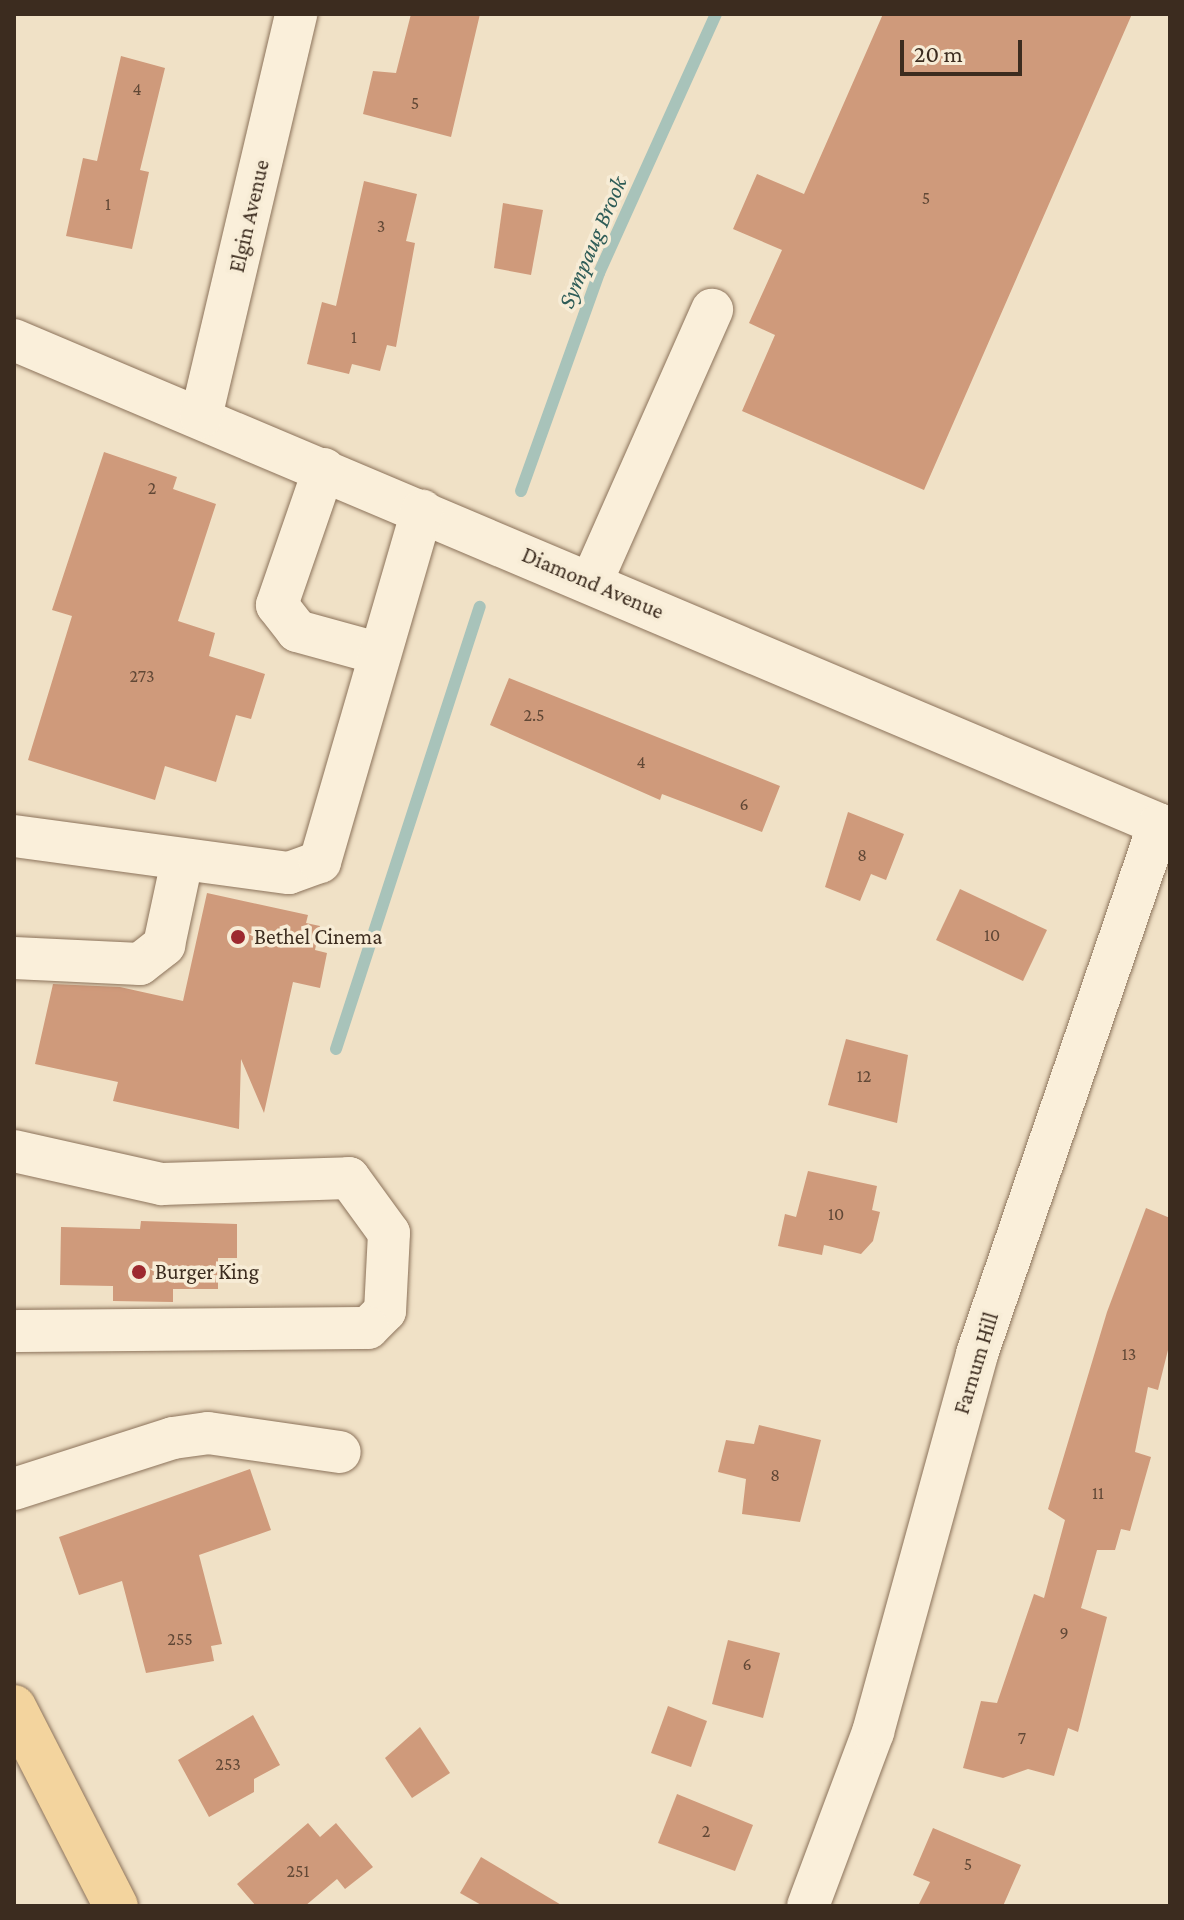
<!DOCTYPE html>
<style>
body{margin:0}
#map{position:relative;width:1184px;height:1920px;overflow:hidden;background:#f0e1c6;font-family:"Crimson Pro",serif}
div>[style]{position:absolute}
.stream>*{height:12px;margin:-6px;padding:0 6px;transform-origin:6px;border-radius:6px;background:#a8c3ba}
.building>*{inset:0;background:#cf9a7b}
.roads{filter:drop-shadow(0 0 2px #8c735b) drop-shadow(0 0 2px #8c735b)}
.minor>*{height:42px;margin:-21px;padding:0 21px;transform-origin:21px;border-radius:21px;background:#faefda}
.major>*{height:44px;margin:-22px;padding:0 22px;transform-origin:22px;border-radius:22px;background:#f3d49e}
.dots>*{width:22px;height:22px;translate:-50% -50%;box-sizing:border-box;border:4px solid #f7ecd6;border-radius:50%}
span{translate:-50% -50%;white-space:nowrap;text-align:center;line-height:1.15;-webkit-text-stroke:7px #f7ecd6;paint-order:stroke}
.number-label{font-size:18px;color:#614836}
.number-label span{-webkit-text-stroke-width:0}
.street-label{font-size:22px;color:#3c2c1f}
.poi-label{font-size:22px;color:#3c2c1f}
.left{translate:0 -50%;text-align:left}
.water-label{font-size:24px;color:#2e5c57;font-style:italic}
.frame{position:absolute;inset:0;border:16px solid #3c2c1f;pointer-events:none}
.scale{position:absolute;left:900px;top:40px;width:122px;height:36px;box-sizing:border-box;border:4px solid #3c2c1f;border-top:0;padding-left:10px;font-size:24px;line-height:28px;white-space:nowrap;color:#3c2c1f;-webkit-text-stroke:6px #f7ecd6;paint-order:stroke}
</style>
<div id="map">
<div class="stream">
<i style="left:521px;top:491px;width:232px;rotate:-70.3deg"></i>
<i style="left:599px;top:273px;width:284px;rotate:-65.7deg"></i>
<i style="left:336px;top:1049px;width:465px;rotate:-72deg"></i>
</div>
<div class="building">
<i style="clip-path:polygon(411px 14px,480px 14px,451px 137px,363px 114px,373px 71px,396px 73px)"></i>
<i style="clip-path:polygon(883px 14px,1132px 14px,924px 490px,742px 411px,775px 335px,749px 323px,782px 250px,733px 229px,757px 174px,804px 194px)"></i>
<i style="clip-path:polygon(121px 56px,165px 68px,140px 170px,149px 172px,132px 249px,66px 236px,83px 158px,97px 161px)"></i>
<i style="clip-path:polygon(364px 181px,417px 194px,406px 241px,415px 243px,396px 347px,387px 345px,380px 371px,352px 364px,349px 374px,307px 364px,322px 302px,336px 306px)"></i>
<i style="clip-path:polygon(503px 203px,543px 210px,531px 275px,494px 268px)"></i>
<i style="clip-path:polygon(104px 452px,177px 477px,173px 489px,216px 504px,178px 621px,215px 633px,209px 656px,265px 674px,251px 719px,236px 715px,216px 782px,165px 766px,155px 800px,28px 760px,72px 616px,52px 610px)"></i>
<i style="clip-path:polygon(509px 678px,780px 786px,762px 832px,662px 794px,660px 800px,490px 725px)"></i>
<i style="clip-path:polygon(848px 812px,904px 834px,886px 880px,871px 874px,860px 901px,825px 887px)"></i>
<i style="clip-path:polygon(960px 889px,1047px 930px,1023px 981px,936px 940px)"></i>
<i style="clip-path:polygon(207px 893px,308px 915px,306px 923px,320px 926px,315px 950px,327px 953px,320px 988px,293px 982px,264px 1113px,241px 1059px,239px 1129px,113px 1101px,118px 1082px,35px 1064px,53px 984px,120px 987px,183px 1001px)"></i>
<i style="clip-path:polygon(846px 1039px,908px 1055px,897px 1123px,828px 1105px)"></i>
<i style="clip-path:polygon(808px 1171px,877px 1186px,872px 1210px,880px 1212px,873px 1241px,861px 1254px,824px 1245px,822px 1255px,778px 1246px,785px 1214px,796px 1217px)"></i>
<i style="clip-path:polygon(1146px 1208px,1170px 1218px,1170px 1342px,1158px 1390px,1148px 1387px,1135px 1452px,1151px 1457px,1130px 1531px,1121px 1529px,1115px 1550px,1097px 1550px,1081px 1608px,1107px 1617px,1078px 1732px,1068px 1728px,1054px 1776px,1028px 1769px,1003px 1778px,963px 1768px,981px 1701px,997px 1703px,1034px 1594px,1044px 1598px,1065px 1520px,1048px 1509px,1107px 1312px)"></i>
<i style="clip-path:polygon(141px 1221px,237px 1224px,237px 1258px,218px 1258px,218px 1289px,173px 1289px,173px 1302px,113px 1301px,113px 1286px,60px 1285px,61px 1227px,140px 1229px)"></i>
<i style="clip-path:polygon(759px 1425px,821px 1440px,800px 1522px,742px 1514px,746px 1479px,718px 1472px,726px 1440px,754px 1444px)"></i>
<i style="clip-path:polygon(250px 1469px,271px 1530px,199px 1555px,222px 1644px,211px 1646px,214px 1661px,146px 1673px,122px 1581px,79px 1595px,59px 1537px)"></i>
<i style="clip-path:polygon(728px 1640px,780px 1653px,763px 1718px,712px 1704px)"></i>
<i style="clip-path:polygon(668px 1706px,707px 1721px,691px 1767px,651px 1753px)"></i>
<i style="clip-path:polygon(253px 1715px,280px 1765px,254px 1779px,254px 1792px,209px 1817px,178px 1760px)"></i>
<i style="clip-path:polygon(420px 1727px,450px 1773px,412px 1798px,385px 1758px)"></i>
<i style="clip-path:polygon(677px 1794px,753px 1825px,735px 1871px,658px 1843px)"></i>
<i style="clip-path:polygon(308px 1823px,320px 1837px,336px 1823px,373px 1867px,345px 1889px,337px 1879px,305px 1906px,256px 1906px,237px 1884px)"></i>
<i style="clip-path:polygon(933px 1828px,1021px 1865px,1003px 1906px,918px 1906px,930px 1882px,913px 1875px)"></i>
<i style="clip-path:polygon(481px 1857px,563px 1906px,483px 1906px,460px 1893px)"></i>
</div>
<div class="roads">
<div class="minor">
<i style="left:14px;top:340px;width:1255px;rotate:22.93deg"></i>
<i style="left:201px;top:417px;width:414px;rotate:-76.7deg"></i>
<i style="left:324px;top:469px;width:144px;rotate:109.1deg"></i>
<i style="left:277px;top:605px;width:33px;rotate:52deg"></i>
<i style="left:297px;top:631px;width:83px;rotate:15.4deg"></i>
<i style="left:591px;top:583px;width:299px;rotate:-66.1deg"></i>
<i style="left:14px;top:836px;width:277px;rotate:7.7deg"></i>
<i style="left:289px;top:873px;width:33px;rotate:-20deg"></i>
<i style="left:320px;top:862px;width:366px;rotate:-73.8deg"></i>
<i style="left:14px;top:958px;width:126px;rotate:2.7deg"></i>
<i style="left:140px;top:964px;width:31px;rotate:-38deg"></i>
<i style="left:164px;top:945px;width:86px;rotate:-77.9deg"></i>
<i style="left:14px;top:1151px;width:152px;rotate:12.6deg"></i>
<i style="left:162px;top:1184px;width:187px;rotate:-1.8deg"></i>
<i style="left:349px;top:1178px;width:68px;rotate:54deg"></i>
<i style="left:389px;top:1233px;width:78px;rotate:92.9deg"></i>
<i style="left:385px;top:1311px;width:24px;rotate:135deg"></i>
<i style="left:368px;top:1328px;width:354px;rotate:179.5deg"></i>
<i style="left:14px;top:1489px;width:167px;rotate:-17.8deg"></i>
<i style="left:173px;top:1438px;width:35px;rotate:-8deg"></i>
<i style="left:208px;top:1433px;width:133px;rotate:8.2deg"></i>
<i style="left:808px;top:1906px;width:186px;rotate:-69.5deg"></i>
<i style="left:873px;top:1732px;width:392px;rotate:-74.6deg"></i>
<i style="left:977px;top:1354px;width:560px;rotate:-71.05deg"></i>
</div>
<div class="major">
<i style="left:14px;top:1707px;width:224px;rotate:62.9deg"></i>
</div>
</div>
<div class="dots">
<i style="left:238px;top:937px;background:#9d292f"></i>
<i style="left:139px;top:1272px;background:#9d292f"></i>
</div>
<div class="number-label">
<span style="left:137px;top:89px">4</span>
<span style="left:415px;top:103px">5</span>
<span style="left:926px;top:198px">5</span>
<span style="left:108px;top:204px">1</span>
<span style="left:381px;top:226px">3</span>
<span style="left:354px;top:337px">1</span>
<span style="left:152px;top:488px">2</span>
<span style="left:142px;top:676px">273</span>
<span style="left:534px;top:715px">2.5</span>
<span style="left:641px;top:762px">4</span>
<span style="left:744px;top:804px">6</span>
<span style="left:862px;top:855px">8</span>
<span style="left:992px;top:935px">10</span>
<span style="left:864px;top:1076px">12</span>
<span style="left:836px;top:1214px">10</span>
<span style="left:1129px;top:1354px">13</span>
<span style="left:775px;top:1475px">8</span>
<span style="left:1098px;top:1493px">11</span>
<span style="left:1064px;top:1633px">9</span>
<span style="left:180px;top:1639px">255</span>
<span style="left:747px;top:1664px">6</span>
<span style="left:1022px;top:1738px">7</span>
<span style="left:228px;top:1764px">253</span>
<span style="left:706px;top:1831px">2</span>
<span style="left:968px;top:1864px">5</span>
<span style="left:298px;top:1871px">251</span>
</div>
<div class="street-label">
<span style="left:249px;top:216px;rotate:-77deg">Elgin Avenue</span>
<span style="left:593px;top:583px;rotate:23deg">Diamond Avenue</span>
<span style="left:976px;top:1363px;rotate:-73deg">Farnum Hill</span>
</div>
<div class="poi-label">
<span class="left" style="left:254px;top:937px">Bethel Cinema</span>
<span class="left" style="left:155px;top:1272px">Burger King</span>
</div>
<div class="water-label">
<span style="left:592px;top:242px;rotate:-67deg">Sympaug Brook</span>
</div>
<div class="frame"></div>
<div class="scale">20 m</div>
</div>
